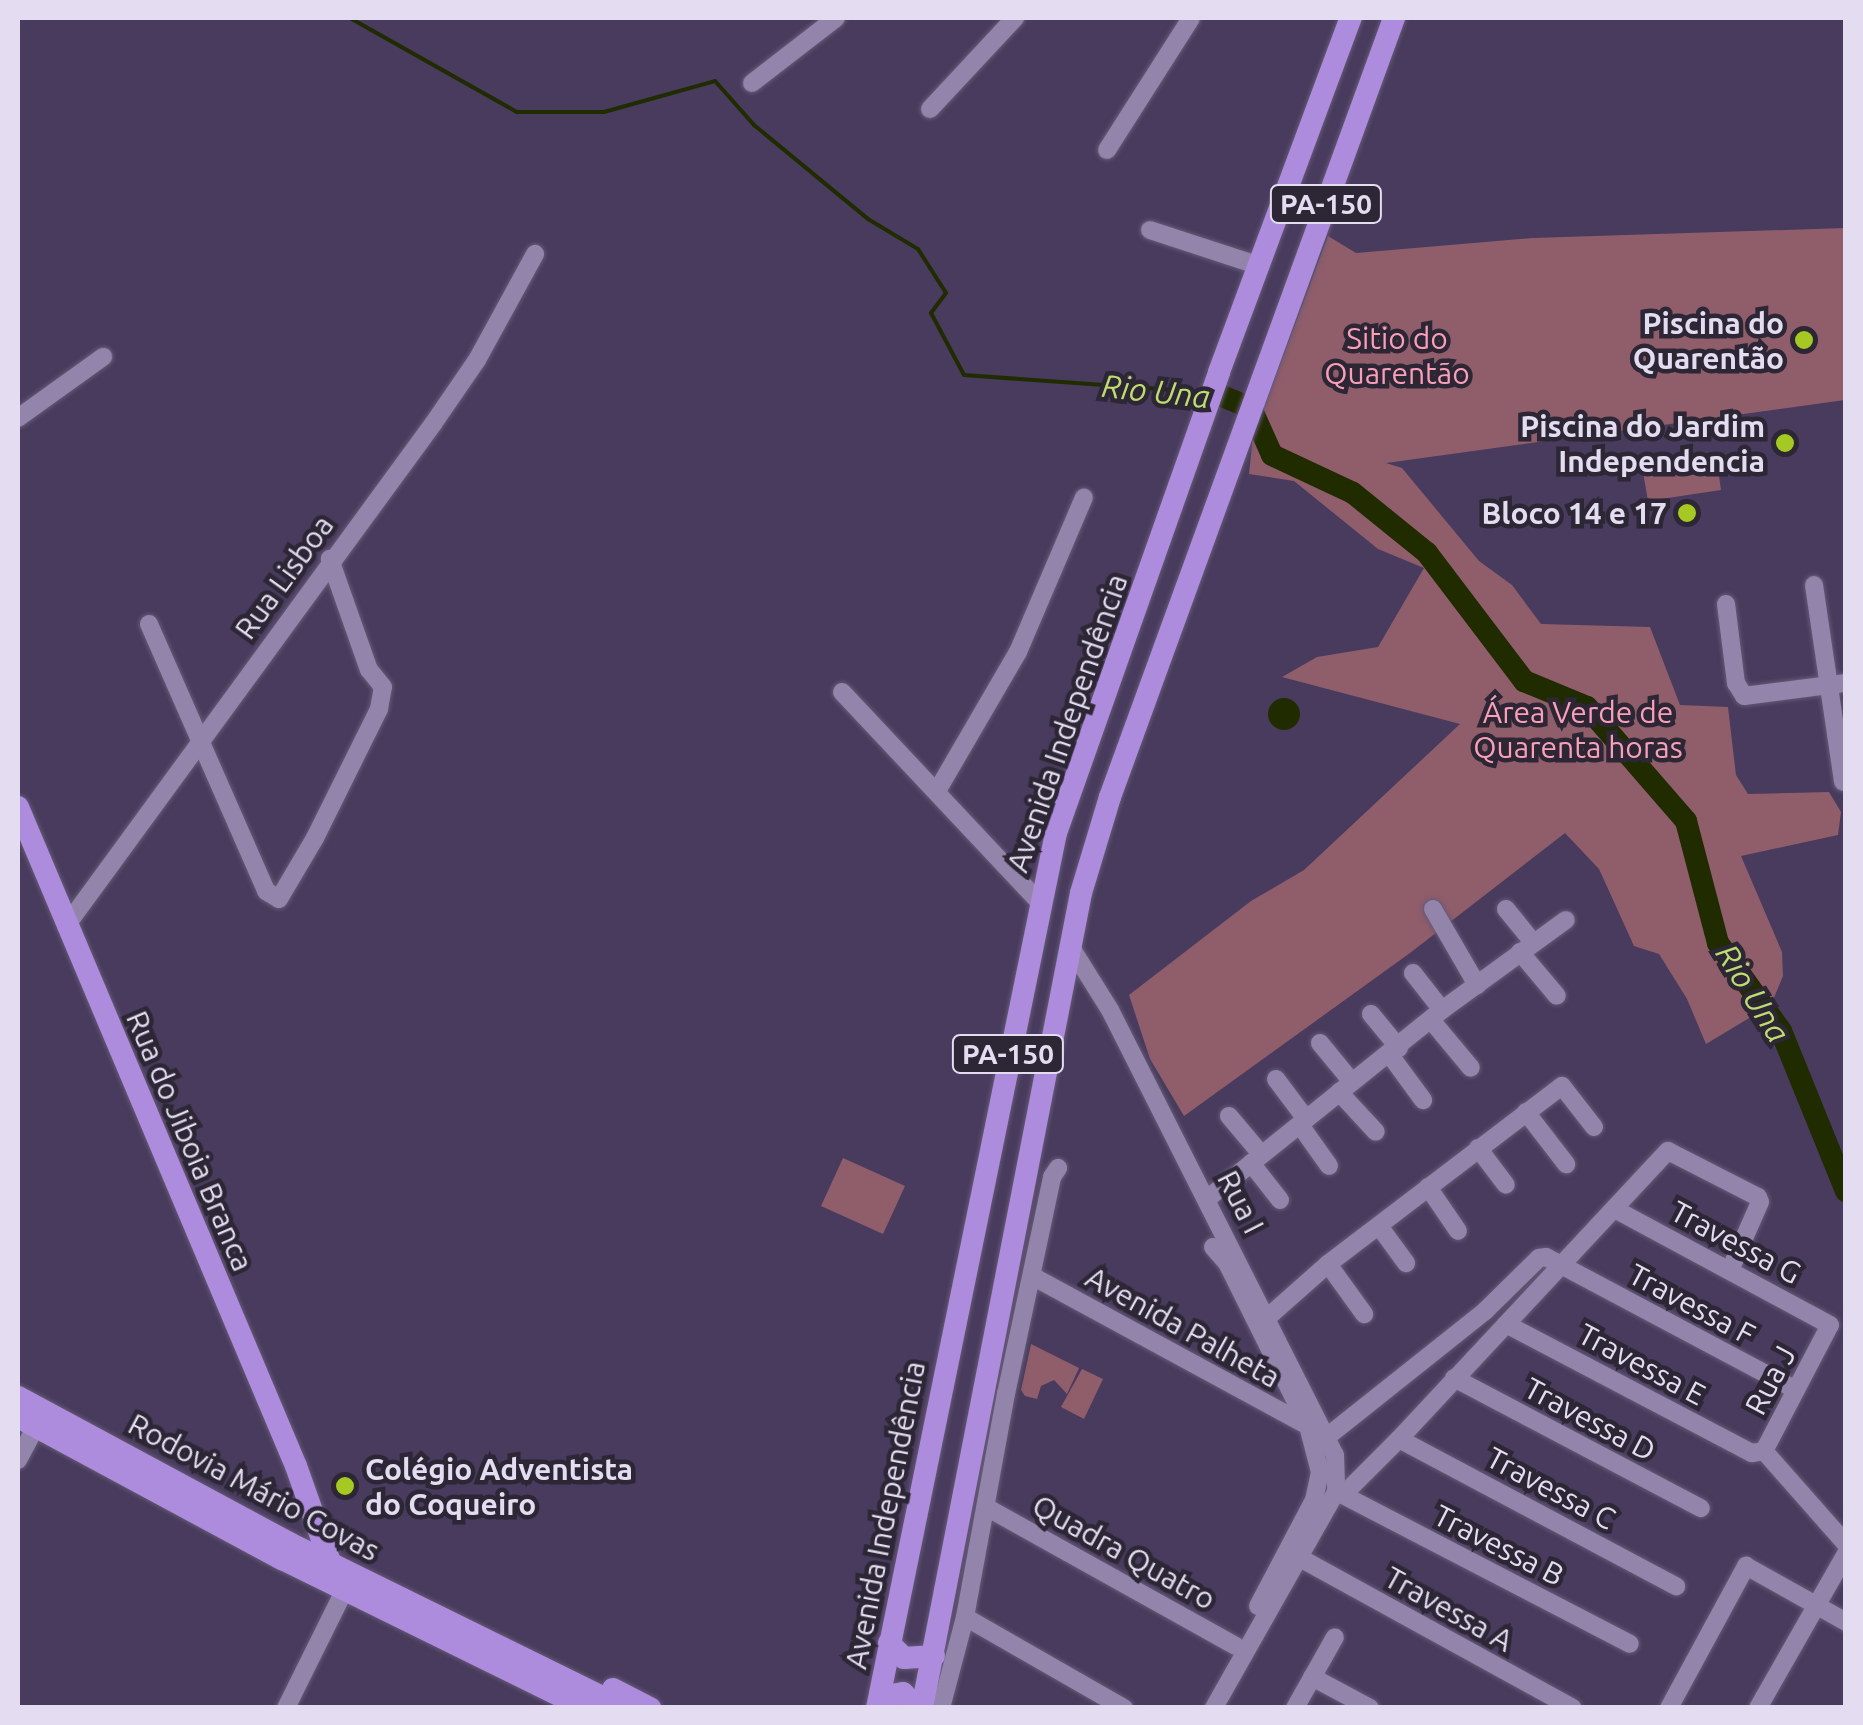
<!DOCTYPE html>
<meta charset="utf-8">
<style>
body{margin:0}
#map{position:relative;width:1863px;height:1725px;overflow:hidden;background:#483b5d;font-family:Ubuntu,sans-serif}
div>[style]{position:absolute}
.green>*{inset:0;background:#905d6b}
.water>*{inset:0;background:#212b00}
.round{border-radius:50%}
.stream>*{height:4px;margin:-2px;padding:0 2px;transform-origin:2px;border-radius:2px;background:#212b00}
.river>*{height:22px;margin:-11px;padding:0 11px;transform-origin:11px;border-radius:11px;background:#212b00}
.roads{filter:drop-shadow(0 0 2px #655976) drop-shadow(0 0 2px #655976)}
.minor>*{height:18px;margin:-9px;padding:0 9px;transform-origin:9px;border-radius:9px;background:#9384ab}
.major>*{height:22px;margin:-11px;padding:0 11px;transform-origin:11px;border-radius:11px;background:#ad8cdd}
.dots>*{width:28px;height:28px;translate:-50% -50%;box-sizing:border-box;border:5px solid #2c2635;border-radius:50%}
span{translate:-50% -50%;white-space:nowrap;text-align:center;line-height:1.15;-webkit-text-stroke:9px #2c2635;paint-order:stroke}
.shield-label span{padding:2px 8px;background:#2c2635;border:2px solid;border-radius:8px;-webkit-text-stroke-width:0}
.shield-label{font-size:28px;color:#e4ddf2;font-weight:700}
.poi-label{font-size:30px;color:#e4ddf2;font-weight:700}
.right{translate:-100% -50%;text-align:right}
.left{translate:0 -50%;text-align:left}
.park-label{font-size:30px;color:#fa9fb8}
.street-label{font-size:30px;color:#e4ddf2}
.water-label{font-size:32px;color:#bedc6f;font-style:italic}
.frame{position:absolute;inset:0;border:20px solid #e4ddf2;pointer-events:none}
</style>
<div id="map">
<div class="green">
<i style="clip-path:polygon(1845px 228px,1845px 400px,1386px 463px,1402px 468px,1479px 561px,1512px 585px,1541px 624px,1650px 627px,1680px 705px,1728px 707px,1736px 775px,1748px 794px,1829px 792px,1841px 812px,1838px 835px,1741px 856px,1782px 952px,1783px 976px,1771px 1005px,1706px 1044px,1687px 999px,1659px 954px,1634px 946px,1599px 869px,1565px 833px,1410px 953px,1184px 1116px,1150px 1059px,1129px 995px,1251px 901px,1304px 870px,1460px 724px,1282px 677px,1317px 657px,1378px 647px,1424px 568px,1378px 549px,1294px 481px,1249px 474px,1253px 435px,1276px 439px,1263px 410px,1328px 236px,1356px 253px,1533px 238px)"></i>
<i style="clip-path:polygon(1717px 461px,1721px 490px,1648px 501px,1643px 472px)"></i>
<i style="clip-path:polygon(843px 1158px,905px 1186px,883px 1234px,821px 1206px)"></i>
<i style="clip-path:polygon(1031px 1344px,1079px 1368px,1067px 1394px,1054px 1380px,1041px 1386px,1037px 1399px,1025px 1396px,1021px 1390px)"></i>
<i style="clip-path:polygon(1082px 1369px,1103px 1379px,1084px 1419px,1061px 1407px)"></i>
</div>
<div class="water">
<i class="round" style="left:1268px;top:698px;width:32px;height:32px"></i>
</div>
<div class="stream">
<i style="left:350px;top:18px;width:192px;rotate:29.4deg"></i>
<i style="left:517px;top:112px;width:87px"></i>
<i style="left:604px;top:112px;width:115px;rotate:-15.6deg"></i>
<i style="left:715px;top:81px;width:59px;rotate:48.4deg"></i>
<i style="left:754px;top:125px;width:148px;rotate:39.5deg"></i>
<i style="left:868px;top:219px;width:58px;rotate:31deg"></i>
<i style="left:918px;top:249px;width:52px;rotate:57.5deg"></i>
<i style="left:946px;top:293px;width:25px;rotate:127deg"></i>
<i style="left:931px;top:313px;width:70px;rotate:62deg"></i>
<i style="left:964px;top:375px;width:239px;rotate:4.1deg"></i>
</div>
<div class="river">
<i style="left:1212px;top:392px;width:42px;rotate:22.3deg"></i>
<i style="left:1251px;top:408px;width:51px;rotate:65.9deg"></i>
<i style="left:1272px;top:455px;width:89px;rotate:25.1deg"></i>
<i style="left:1353px;top:493px;width:95px;rotate:39deg"></i>
<i style="left:1427px;top:553px;width:161px;rotate:52.8deg"></i>
<i style="left:1524px;top:681px;width:68px;rotate:22.4deg"></i>
<i style="left:1587px;top:707px;width:151px;rotate:49deg"></i>
<i style="left:1686px;top:821px;width:126px;rotate:75.3deg"></i>
<i style="left:1718px;top:943px;width:108px;rotate:54.4deg"></i>
<i style="left:1781px;top:1031px;width:173px;rotate:67.9deg"></i>
</div>
<div class="roads">
<div class="minor">
<i style="left:752px;top:83px;width:106px;rotate:-37.7deg"></i>
<i style="left:930px;top:109px;width:125px;rotate:-47deg"></i>
<i style="left:1107px;top:150px;width:156px;rotate:-57.5deg"></i>
<i style="left:1150px;top:230px;width:116px;rotate:18.1deg"></i>
<i style="left:18px;top:418px;width:105px;rotate:-35.7deg"></i>
<i style="left:1814px;top:585px;width:199px;rotate:81.6deg"></i>
<i style="left:1726px;top:604px;width:80px;rotate:82.8deg"></i>
<i style="left:1736px;top:683px;width:15px;rotate:58deg"></i>
<i style="left:1744px;top:696px;width:103px;rotate:-7.3deg"></i>
<i style="left:149px;top:624px;width:292px;rotate:66.3deg"></i>
<i style="left:266px;top:891px;width:15px;rotate:32deg"></i>
<i style="left:279px;top:899px;width:71px;rotate:-59.5deg"></i>
<i style="left:315px;top:838px;width:144px;rotate:-63.6deg"></i>
<i style="left:379px;top:709px;width:22px;rotate:-80deg"></i>
<i style="left:383px;top:687px;width:22px;rotate:-129deg"></i>
<i style="left:369px;top:670px;width:118px;rotate:-109.4deg"></i>
<i style="left:842px;top:692px;width:288px;rotate:46.8deg"></i>
<i style="left:937px;top:791px;width:161px;rotate:-59.8deg"></i>
<i style="left:1018px;top:652px;width:168px;rotate:-66.9deg"></i>
<i style="left:1433px;top:909px;width:88px;rotate:59.9deg"></i>
<i style="left:1506px;top:909px;width:41px;rotate:50.9deg"></i>
<i style="left:66px;top:926px;width:622px;rotate:-53.83deg"></i>
<i style="left:433px;top:424px;width:78px;rotate:-55.5deg"></i>
<i style="left:477px;top:360px;width:121px;rotate:-61.3deg"></i>
<i style="left:1070px;top:946px;width:75px;rotate:58deg"></i>
<i style="left:1110px;top:1010px;width:499px;rotate:63.2deg"></i>
<i style="left:1335px;top:1455px;width:37px;rotate:88deg"></i>
<i style="left:1336px;top:1492px;width:248px;rotate:119.5deg"></i>
<i style="left:1520px;top:952px;width:57px;rotate:49.9deg"></i>
<i style="left:1413px;top:973px;width:47px;rotate:51.9deg"></i>
<i style="left:1371px;top:1014px;width:44px;rotate:50.5deg"></i>
<i style="left:1431px;top:1020px;width:62px;rotate:50.2deg"></i>
<i style="left:1320px;top:1043px;width:50px;rotate:50.6deg"></i>
<i style="left:1390px;top:1055px;width:56px;rotate:53.7deg"></i>
<i style="left:1276px;top:1079px;width:50px;rotate:53.1deg"></i>
<i style="left:1339px;top:1092px;width:54px;rotate:47.2deg"></i>
<i style="left:1526px;top:1112px;width:66px;rotate:52.4deg"></i>
<i style="left:1229px;top:1116px;width:50px;rotate:49.9deg"></i>
<i style="left:1300px;top:1125px;width:50px;rotate:54.7deg"></i>
<i style="left:1478px;top:1148px;width:46px;rotate:52.9deg"></i>
<i style="left:1251px;top:1163px;width:47px;rotate:51.9deg"></i>
<i style="left:1428px;top:1187px;width:53px;rotate:55.7deg"></i>
<i style="left:1208px;top:1198px;width:300px;rotate:-38.8deg"></i>
<i style="left:1442px;top:1010px;width:153px;rotate:-36deg"></i>
<i style="left:1379px;top:1226px;width:46px;rotate:53.9deg"></i>
<i style="left:1213px;top:1247px;width:21px;rotate:49deg"></i>
<i style="left:1227px;top:1263px;width:182px;rotate:63.6deg"></i>
<i style="left:1308px;top:1426px;width:48px;rotate:75.4deg"></i>
<i style="left:1320px;top:1472px;width:29px;rotate:102deg"></i>
<i style="left:1314px;top:1500px;width:120px;rotate:117.8deg"></i>
<i style="left:1328px;top:1264px;width:62px;rotate:54.2deg"></i>
<i style="left:1032px;top:1276px;width:314px;rotate:28.5deg"></i>
<i style="left:1268px;top:1317px;width:80px;rotate:-41.5deg"></i>
<i style="left:1328px;top:1264px;width:294px;rotate:-37.3deg"></i>
<i style="left:1562px;top:1086px;width:52px;rotate:52deg"></i>
<i style="left:1506px;top:1324px;width:278px;rotate:27.7deg"></i>
<i style="left:1752px;top:1453px;width:12px;rotate:-9deg"></i>
<i style="left:1764px;top:1451px;width:142px;rotate:-62.4deg"></i>
<i style="left:1830px;top:1325px;width:244px;rotate:-151.7deg"></i>
<i style="left:1454px;top:1378px;width:279px;rotate:27.8deg"></i>
<i style="left:1328px;top:1436px;width:201px;rotate:-38.5deg"></i>
<i style="left:1485px;top:1311px;width:76px;rotate:-44.5deg"></i>
<i style="left:1539px;top:1258px;width:7px;rotate:-8deg"></i>
<i style="left:1546px;top:1257px;width:283px;rotate:28deg"></i>
<i style="left:1399px;top:1439px;width:314px;rotate:28deg"></i>
<i style="left:1764px;top:1451px;width:124px;rotate:48.6deg"></i>
<i style="left:18px;top:1460px;width:38px;rotate:-62deg"></i>
<i style="left:1336px;top:1492px;width:8px;rotate:23deg"></i>
<i style="left:1343px;top:1495px;width:79px;rotate:-45deg"></i>
<i style="left:1399px;top:1439px;width:394px;rotate:-47deg"></i>
<i style="left:1668px;top:1151px;width:101px;rotate:27.1deg"></i>
<i style="left:1758px;top:1197px;width:5px;rotate:68deg"></i>
<i style="left:1760px;top:1202px;width:72px;rotate:113.7deg"></i>
<i style="left:1343px;top:1495px;width:323px;rotate:27.4deg"></i>
<i style="left:986px;top:1507px;width:286px;rotate:29.1deg"></i>
<i style="left:1300px;top:1558px;width:311px;rotate:28.8deg"></i>
<i style="left:965px;top:1617px;width:183px;rotate:29.8deg"></i>
<i style="left:1312px;top:1677px;width:66px;rotate:28.1deg"></i>
<i style="left:286px;top:1708px;width:144px;rotate:-63.6deg"></i>
<i style="left:941px;top:1708px;width:94px;rotate:-75.2deg"></i>
<i style="left:965px;top:1617px;width:227px;rotate:-79.6deg"></i>
<i style="left:1006px;top:1394px;width:222px;rotate:-78deg"></i>
<i style="left:1052px;top:1177px;width:11px;rotate:-56deg"></i>
<i style="left:1295px;top:1708px;width:81px;rotate:-60.6deg"></i>
<i style="left:1669px;top:1708px;width:162px;rotate:-61.5deg"></i>
<i style="left:1746px;top:1566px;width:115px;rotate:29.2deg"></i>
<i style="left:1758px;top:1708px;width:177px;rotate:-60.3deg"></i>
</div>
<div class="major">
<i style="left:18px;top:807px;width:715px;rotate:67.13deg"></i>
<i style="left:296px;top:1466px;width:105px;rotate:70.5deg"></i>
<i style="left:18px;top:1397px;width:308px;rotate:28.3deg"></i>
<i style="left:289px;top:1543px;width:374px;rotate:26.2deg"></i>
<i style="left:18px;top:1417px;width:300px;rotate:28.3deg"></i>
<i style="left:282px;top:1559px;width:338px;rotate:26.2deg"></i>
<i style="left:889px;top:1643px;width:21px;rotate:45deg"></i>
<i style="left:904px;top:1658px;width:30px;rotate:-4deg"></i>
<i style="left:613px;top:1689px;width:42px;rotate:27.2deg"></i>
<i style="left:880px;top:1697px;width:23px;rotate:-10deg"></i>
<i style="left:903px;top:1693px;width:21px;rotate:47deg"></i>
<i style="left:877px;top:1708px;width:893px;rotate:-78.44deg"></i>
<i style="left:1056px;top:833px;width:489px;rotate:-70.5deg"></i>
<i style="left:1219px;top:372px;width:378px;rotate:-69.6deg"></i>
<i style="left:922px;top:1708px;width:830px;rotate:-78.96deg"></i>
<i style="left:1081px;top:893px;width:100px;rotate:-73.2deg"></i>
<i style="left:1110px;top:797px;width:829px;rotate:-69.97deg"></i>
</div>
</div>
<div class="dots">
<i style="left:1804px;top:340px;background:#a5c823"></i>
<i style="left:1785px;top:443px;background:#a5c823"></i>
<i style="left:1687px;top:513px;background:#a5c823"></i>
<i style="left:345px;top:1486px;background:#a5c823"></i>
</div>
<div class="shield-label">
<span style="left:1326px;top:204px">PA-150</span>
<span style="left:1008px;top:1054px">PA-150</span>
</div>
<div class="poi-label">
<span class="right" style="left:1784px;top:340px">Piscina do<br>Quarentão</span>
<span class="right" style="left:1765px;top:443px">Piscina do Jardim<br>Independencia</span>
<span class="right" style="left:1667px;top:513px">Bloco 14 e 17</span>
<span class="left" style="left:365px;top:1486px">Colégio Adventista<br>do Coqueiro</span>
</div>
<div class="park-label">
<span style="left:1397px;top:355px">Sitio do<br>Quarentão</span>
<span style="left:1578px;top:729px">Área Verde de<br>Quarenta horas</span>
</div>
<div class="street-label">
<span style="left:284px;top:577px;rotate:-54deg">Rua Lisboa</span>
<span style="left:1067px;top:723px;rotate:-71deg">Avenida Independência</span>
<span style="left:190px;top:1141px;rotate:67deg">Rua do Jiboia Branca</span>
<span style="left:1241px;top:1202px;rotate:63deg">Rua I</span>
<span style="left:1736px;top:1242px;rotate:28deg">Travessa G</span>
<span style="left:1692px;top:1304px;rotate:28deg">Travessa F</span>
<span style="left:1183px;top:1327px;rotate:29deg">Avenida Palheta</span>
<span style="left:1642px;top:1364px;rotate:28deg">Travessa E</span>
<span style="left:1770px;top:1380px;rotate:-62deg">Rua J</span>
<span style="left:1590px;top:1419px;rotate:28deg">Travessa D</span>
<span style="left:254px;top:1487px;rotate:28deg">Rodovia Mário Covas</span>
<span style="left:1551px;top:1488px;rotate:28deg">Travessa C</span>
<span style="left:885px;top:1515px;rotate:-79deg">Avenida Independência</span>
<span style="left:1499px;top:1545px;rotate:27deg">Travessa B</span>
<span style="left:1124px;top:1552px;rotate:29deg">Quadra Quatro</span>
<span style="left:1449px;top:1609px;rotate:29deg">Travessa A</span>
</div>
<div class="water-label">
<span style="left:1156px;top:391px;rotate:6deg">Rio Una</span>
<span style="left:1753px;top:993px;rotate:58deg">Rio Una</span>
</div>
<div class="frame"></div>
</div>
